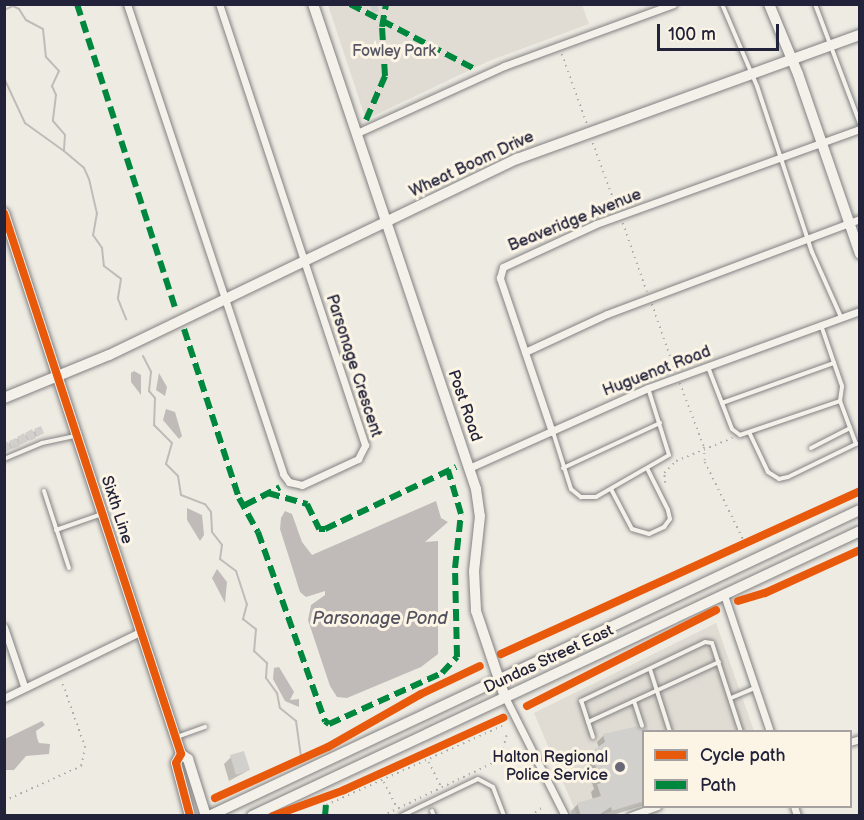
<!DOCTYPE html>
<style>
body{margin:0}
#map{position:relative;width:864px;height:820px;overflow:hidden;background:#eeebe3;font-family:"Balsamiq Sans",sans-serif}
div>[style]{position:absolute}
.built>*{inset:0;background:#e0dcd4}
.green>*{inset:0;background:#e0dcd3}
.water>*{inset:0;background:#c0bbb8}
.shadow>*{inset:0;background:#0003}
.stream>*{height:2px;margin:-1px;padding:0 1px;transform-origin:1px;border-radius:1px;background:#c0bbb8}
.building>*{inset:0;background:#d2d0cc}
.path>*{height:1.5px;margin-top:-0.75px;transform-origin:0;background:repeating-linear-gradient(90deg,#afadac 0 1.5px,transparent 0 6px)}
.roads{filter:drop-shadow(0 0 2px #828182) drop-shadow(0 0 2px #828182)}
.lane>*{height:4px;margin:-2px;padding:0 2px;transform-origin:2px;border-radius:2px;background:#f4f1eb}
.street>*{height:7px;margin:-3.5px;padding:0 3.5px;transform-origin:3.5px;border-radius:3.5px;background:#f4f1eb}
.secondary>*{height:10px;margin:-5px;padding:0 5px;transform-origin:5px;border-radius:5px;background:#f4f1eb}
.primary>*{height:10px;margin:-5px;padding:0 5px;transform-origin:5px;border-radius:5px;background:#f4f1eb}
.quiet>*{height:6px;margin-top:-3px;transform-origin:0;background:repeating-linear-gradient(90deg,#00873e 0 12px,transparent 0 18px)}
.cycleway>*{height:8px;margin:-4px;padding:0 4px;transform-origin:4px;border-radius:4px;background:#e8590c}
.dots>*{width:16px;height:16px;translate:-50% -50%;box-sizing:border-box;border:3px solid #fcf5e5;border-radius:50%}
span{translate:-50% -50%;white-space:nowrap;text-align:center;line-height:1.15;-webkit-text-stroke:6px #fcf5e5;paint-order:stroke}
.park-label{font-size:16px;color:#575665}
.street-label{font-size:16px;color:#22223b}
.poi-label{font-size:16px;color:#22223b}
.right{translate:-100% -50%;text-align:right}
.water-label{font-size:18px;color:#525160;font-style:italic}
.frame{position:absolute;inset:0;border:6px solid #22223b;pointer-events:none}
.legend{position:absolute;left:642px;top:730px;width:210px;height:78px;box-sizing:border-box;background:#fcf5e5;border:2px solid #a5a1a1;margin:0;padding:8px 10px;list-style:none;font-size:18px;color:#22223b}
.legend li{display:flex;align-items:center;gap:12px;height:30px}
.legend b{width:30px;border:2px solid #a5a1a1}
.scale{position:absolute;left:657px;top:24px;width:122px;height:27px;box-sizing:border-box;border:3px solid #22223b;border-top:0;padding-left:8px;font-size:18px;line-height:21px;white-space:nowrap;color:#22223b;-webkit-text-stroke:4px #fcf5e5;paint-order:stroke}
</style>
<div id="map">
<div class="built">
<i style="clip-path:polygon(716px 623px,754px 731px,644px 732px,643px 801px,601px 815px,577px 815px,534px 713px)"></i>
</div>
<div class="green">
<i style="clip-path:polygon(328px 5px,582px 5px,589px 24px,489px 61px,369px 118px,365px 117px)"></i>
</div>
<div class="water">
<i style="clip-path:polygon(134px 371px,141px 375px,141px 395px,131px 382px,131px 373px)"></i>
<i style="clip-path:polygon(159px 373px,167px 387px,165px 396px,156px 390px)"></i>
<i style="clip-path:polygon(166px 409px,175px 412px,182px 436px,179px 439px,163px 420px)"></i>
<i style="clip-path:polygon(436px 501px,441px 518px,448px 522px,425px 542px,438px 541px,438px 654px,421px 667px,347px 698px,337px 697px,330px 686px,308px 620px,311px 605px,325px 595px,325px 591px,306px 597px,300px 592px,280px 529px,281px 518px,285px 511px,292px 514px,302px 542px,312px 555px)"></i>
<i style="clip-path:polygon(187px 508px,202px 515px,204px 535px,200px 541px,187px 520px)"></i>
<i style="clip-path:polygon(217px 569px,227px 582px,225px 603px,212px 578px)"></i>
<i style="clip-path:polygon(279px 667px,294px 692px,290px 700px,299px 699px,299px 707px,285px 701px,273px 679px,274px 668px)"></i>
<i style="clip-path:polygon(42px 721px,45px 725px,36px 731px,37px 738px,39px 743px,50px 744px,49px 754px,26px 756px,14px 770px,5px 770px,5px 739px)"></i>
</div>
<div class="shadow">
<i style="clip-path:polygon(35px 431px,41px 434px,4px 452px,10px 442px)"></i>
<i style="clip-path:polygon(644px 732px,644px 805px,610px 816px,572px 816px,571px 811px,578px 804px,593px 800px,591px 792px,594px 789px,585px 760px,599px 748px,597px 742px,604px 735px)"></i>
<i style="clip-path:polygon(231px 757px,249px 770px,229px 781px,224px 764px)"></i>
</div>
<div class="stream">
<i style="left:4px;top:10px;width:10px;rotate:-24deg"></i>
<i style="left:13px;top:6px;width:7px;rotate:27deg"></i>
<i style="left:19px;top:9px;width:13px;rotate:58deg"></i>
<i style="left:26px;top:20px;width:19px;rotate:28deg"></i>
<i style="left:43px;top:29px;width:28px;rotate:84deg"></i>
<i style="left:46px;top:57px;width:19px;rotate:47deg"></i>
<i style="left:59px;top:71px;width:17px;rotate:115deg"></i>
<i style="left:52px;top:86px;width:10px;rotate:66deg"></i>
<i style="left:56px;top:95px;width:26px;rotate:97deg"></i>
<i style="left:53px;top:121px;width:18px;rotate:49deg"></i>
<i style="left:65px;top:135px;width:16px;rotate:94deg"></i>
<i style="left:64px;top:151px;width:26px;rotate:40deg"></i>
<i style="left:84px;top:168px;width:12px;rotate:66deg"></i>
<i style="left:89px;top:179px;width:35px;rotate:77deg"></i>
<i style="left:97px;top:213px;width:22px;rotate:100deg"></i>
<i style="left:93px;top:235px;width:16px;rotate:55deg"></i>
<i style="left:102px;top:248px;width:18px;rotate:84deg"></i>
<i style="left:104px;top:266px;width:21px;rotate:37deg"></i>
<i style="left:121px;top:279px;width:20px;rotate:99deg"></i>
<i style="left:118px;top:299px;width:22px;rotate:68deg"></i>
<i style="left:4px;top:78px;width:50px;rotate:65deg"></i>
<i style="left:25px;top:123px;width:48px;rotate:35.7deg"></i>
<i style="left:143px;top:356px;width:18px;rotate:63deg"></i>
<i style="left:151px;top:372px;width:19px;rotate:96deg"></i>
<i style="left:149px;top:391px;width:9px;rotate:49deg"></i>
<i style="left:155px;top:398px;width:27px;rotate:92deg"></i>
<i style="left:154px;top:425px;width:25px;rotate:45deg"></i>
<i style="left:172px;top:443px;width:22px;rotate:106deg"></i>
<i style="left:166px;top:464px;width:17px;rotate:45deg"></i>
<i style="left:178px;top:476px;width:19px;rotate:81deg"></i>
<i style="left:181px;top:495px;width:26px;rotate:21deg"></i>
<i style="left:205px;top:504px;width:10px;rotate:53deg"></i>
<i style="left:211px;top:512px;width:20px;rotate:87deg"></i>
<i style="left:212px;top:532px;width:16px;rotate:52deg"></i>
<i style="left:222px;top:545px;width:14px;rotate:98deg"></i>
<i style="left:220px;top:559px;width:20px;rotate:37deg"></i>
<i style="left:236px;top:571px;width:35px;rotate:72deg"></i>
<i style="left:247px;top:604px;width:16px;rotate:105deg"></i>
<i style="left:243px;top:619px;width:16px;rotate:38deg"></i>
<i style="left:256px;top:629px;width:22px;rotate:95deg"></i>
<i style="left:254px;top:651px;width:18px;rotate:43deg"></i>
<i style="left:267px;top:663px;width:15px;rotate:94deg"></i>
<i style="left:266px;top:678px;width:19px;rotate:54deg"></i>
<i style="left:277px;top:693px;width:15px;rotate:79deg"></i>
<i style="left:280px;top:708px;width:21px;rotate:39deg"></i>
<i style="left:296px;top:721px;width:34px;rotate:82deg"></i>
</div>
<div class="building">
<i style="clip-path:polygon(377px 4px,379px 11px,372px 14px,370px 6px)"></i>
<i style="clip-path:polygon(41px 426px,44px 433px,37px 437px,34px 429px)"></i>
<i style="clip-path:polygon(32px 429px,36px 438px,29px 441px,25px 433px)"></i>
<i style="clip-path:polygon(24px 433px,28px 441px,20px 445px,17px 437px)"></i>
<i style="clip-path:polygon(16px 438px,20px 446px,12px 449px,9px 441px)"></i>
<i style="clip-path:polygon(8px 442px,11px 449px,4px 453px,4px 443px)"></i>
<i style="clip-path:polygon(647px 724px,649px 732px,644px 732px,644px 801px,612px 811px,611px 807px,597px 816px,581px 816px,577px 803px,601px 796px,597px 784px,601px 783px,591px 752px,605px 742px,603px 734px)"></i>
<i style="clip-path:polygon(244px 751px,250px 770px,236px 775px,230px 755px)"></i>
</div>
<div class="path">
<i style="left:562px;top:54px;width:74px;rotate:70.3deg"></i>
<i style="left:593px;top:143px;width:70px;rotate:70deg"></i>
<i style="left:623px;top:223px;width:73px;rotate:70.8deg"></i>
<i style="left:652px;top:304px;width:70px;rotate:70.8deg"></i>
<i style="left:680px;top:383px;width:68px;rotate:69.4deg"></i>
<i style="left:704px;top:447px;width:15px;rotate:86deg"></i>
<i style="left:705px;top:462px;width:93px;rotate:63.7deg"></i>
<i style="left:665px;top:483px;width:10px;rotate:-96deg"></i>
<i style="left:664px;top:473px;width:17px;rotate:-45deg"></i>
<i style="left:676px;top:461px;width:61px;rotate:-22.3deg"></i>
<i style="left:429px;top:762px;width:28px;rotate:64deg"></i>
<i style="left:384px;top:782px;width:29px;rotate:63deg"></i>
<i style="left:4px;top:801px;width:85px;rotate:-24.4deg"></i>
<i style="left:81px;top:766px;width:18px;rotate:-77deg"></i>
<i style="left:85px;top:748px;width:72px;rotate:-109.4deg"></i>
<i style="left:326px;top:805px;width:193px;rotate:-24.2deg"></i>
<i style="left:382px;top:816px;width:130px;rotate:-25.6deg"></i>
<i style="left:499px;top:760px;width:27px;rotate:-73deg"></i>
<i style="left:530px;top:816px;width:16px;rotate:-35deg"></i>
</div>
<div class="roads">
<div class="lane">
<i style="left:722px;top:4px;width:89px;rotate:66.9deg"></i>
<i style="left:757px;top:86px;width:175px;rotate:71.7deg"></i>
<i style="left:812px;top:252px;width:71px;rotate:66deg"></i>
<i style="left:815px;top:4px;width:128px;rotate:69.4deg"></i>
<i style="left:708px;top:367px;width:66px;rotate:68.8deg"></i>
<i style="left:732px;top:429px;width:10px;rotate:37deg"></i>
<i style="left:740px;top:435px;width:106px;rotate:-18.8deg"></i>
<i style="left:840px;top:401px;width:15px;rotate:-82deg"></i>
<i style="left:842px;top:386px;width:65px;rotate:-109deg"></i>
<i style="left:722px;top:403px;width:119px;rotate:-19.7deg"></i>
<i style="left:553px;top:432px;width:60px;rotate:72.5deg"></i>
<i style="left:571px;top:489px;width:13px;rotate:39deg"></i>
<i style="left:581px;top:497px;width:15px"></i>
<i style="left:596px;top:497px;width:84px;rotate:-29.9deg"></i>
<i style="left:669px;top:455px;width:70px;rotate:-107.4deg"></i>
<i style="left:750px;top:434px;width:42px;rotate:64.7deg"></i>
<i style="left:768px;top:472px;width:13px;rotate:32deg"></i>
<i style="left:779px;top:479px;width:9px;rotate:-13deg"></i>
<i style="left:788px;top:477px;width:76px;rotate:-25.9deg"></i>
<i style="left:856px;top:444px;width:46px;rotate:-110.4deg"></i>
<i style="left:811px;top:448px;width:44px;rotate:-27.1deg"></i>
<i style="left:4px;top:459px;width:41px;rotate:-22.8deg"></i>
<i style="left:42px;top:443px;width:33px;rotate:-12deg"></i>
<i style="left:563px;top:468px;width:107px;rotate:-24.9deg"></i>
<i style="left:611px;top:489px;width:45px;rotate:62.3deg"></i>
<i style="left:632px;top:529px;width:18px;rotate:16deg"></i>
<i style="left:649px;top:534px;width:17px;rotate:-25deg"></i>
<i style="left:664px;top:527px;width:10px;rotate:-53deg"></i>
<i style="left:670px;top:519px;width:9px;rotate:-103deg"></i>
<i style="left:668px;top:510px;width:45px;rotate:-116.6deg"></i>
<i style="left:44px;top:491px;width:81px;rotate:72deg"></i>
<i style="left:56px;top:530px;width:49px;rotate:-19.2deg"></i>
<i style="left:650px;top:669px;width:66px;rotate:72.4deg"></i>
<i style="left:731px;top:698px;width:26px;rotate:-23deg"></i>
<i style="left:634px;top:701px;width:26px;rotate:72deg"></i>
<i style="left:588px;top:722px;width:144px;rotate:-24.6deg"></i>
<i style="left:177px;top:737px;width:30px;rotate:-20deg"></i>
<i style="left:593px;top:737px;width:38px;rotate:-108deg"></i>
<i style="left:581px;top:701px;width:137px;rotate:-25.4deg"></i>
<i style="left:705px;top:642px;width:7px;rotate:8deg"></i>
<i style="left:712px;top:643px;width:94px;rotate:72deg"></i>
<i style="left:432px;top:811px;width:5px;rotate:68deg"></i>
<i style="left:401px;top:816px;width:85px;rotate:-25.7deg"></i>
<i style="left:478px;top:779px;width:17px;rotate:28deg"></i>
<i style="left:493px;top:787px;width:31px;rotate:69deg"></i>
</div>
<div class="street">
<i style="left:127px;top:4px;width:495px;rotate:71.6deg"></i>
<i style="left:283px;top:474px;width:10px;rotate:53deg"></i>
<i style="left:289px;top:482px;width:13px;rotate:13deg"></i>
<i style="left:302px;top:485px;width:62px;rotate:-24.9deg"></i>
<i style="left:358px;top:459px;width:16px;rotate:-63deg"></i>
<i style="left:365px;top:445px;width:465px;rotate:-108.3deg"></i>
<i style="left:357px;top:133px;width:162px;rotate:-24.5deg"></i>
<i style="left:504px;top:66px;width:180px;rotate:-20.1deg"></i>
<i style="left:525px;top:352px;width:90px;rotate:-24.9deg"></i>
<i style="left:607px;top:314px;width:270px;rotate:-20.6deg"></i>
<i style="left:552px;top:432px;width:163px;rotate:-108.7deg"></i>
<i style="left:500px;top:278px;width:11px;rotate:-75deg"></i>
<i style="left:503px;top:267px;width:102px;rotate:-24.8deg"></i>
<i style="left:596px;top:224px;width:281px;rotate:-19.8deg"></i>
<i style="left:469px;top:468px;width:196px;rotate:-24.1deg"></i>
<i style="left:648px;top:388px;width:226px;rotate:-20deg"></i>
<i style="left:724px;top:595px;width:145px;rotate:71.4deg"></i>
<i style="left:4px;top:627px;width:62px;rotate:71.3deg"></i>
<i style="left:505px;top:697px;width:133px;rotate:63.2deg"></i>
<i style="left:4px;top:698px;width:153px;rotate:-25.9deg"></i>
<i style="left:850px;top:742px;width:10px;rotate:-17deg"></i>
<i style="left:794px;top:806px;width:10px;rotate:73deg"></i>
<i style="left:630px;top:816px;width:29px;rotate:-20deg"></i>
</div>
<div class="secondary">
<i style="left:313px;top:4px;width:512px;rotate:71.42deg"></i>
<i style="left:476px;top:489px;width:27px;rotate:82deg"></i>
<i style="left:480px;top:516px;width:55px;rotate:96.2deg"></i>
<i style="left:474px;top:571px;width:40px;rotate:87.1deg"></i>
<i style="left:476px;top:611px;width:91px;rotate:71.4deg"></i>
<i style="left:769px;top:4px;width:76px;rotate:67.5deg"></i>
<i style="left:798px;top:74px;width:190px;rotate:71deg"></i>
<i style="left:4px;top:213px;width:569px;rotate:71.88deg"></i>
<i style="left:181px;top:754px;width:9px;rotate:36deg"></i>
<i style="left:188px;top:759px;width:60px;rotate:72.5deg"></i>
<i style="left:4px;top:398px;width:113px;rotate:-22.3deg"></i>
<i style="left:109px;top:355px;width:453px;rotate:-25.7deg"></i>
<i style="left:517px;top:159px;width:365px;rotate:-19.9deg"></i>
<i style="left:181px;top:754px;width:10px;rotate:119deg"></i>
<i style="left:176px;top:763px;width:55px;rotate:75.2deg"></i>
</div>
<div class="primary">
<i style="left:209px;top:816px;width:719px;rotate:-25.18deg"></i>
<i style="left:252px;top:816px;width:671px;rotate:-25.11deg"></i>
</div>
</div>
<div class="quiet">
<i style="left:77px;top:4px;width:318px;rotate:72.1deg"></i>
<i style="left:350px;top:4px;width:141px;rotate:27.5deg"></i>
<i style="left:366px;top:120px;width:48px;rotate:-66.6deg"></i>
<i style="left:385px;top:76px;width:49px;rotate:-93.5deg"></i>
<i style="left:382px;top:27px;width:23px;rotate:-80deg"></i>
<i style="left:184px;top:329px;width:178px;rotate:72deg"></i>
<i style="left:239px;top:498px;width:39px;rotate:61deg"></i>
<i style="left:258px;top:532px;width:201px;rotate:70.5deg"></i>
<i style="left:325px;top:721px;width:5px;rotate:37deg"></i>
<i style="left:329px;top:724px;width:124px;rotate:-24.3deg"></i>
<i style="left:442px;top:673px;width:22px;rotate:-47deg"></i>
<i style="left:457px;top:657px;width:89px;rotate:-91.3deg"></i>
<i style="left:455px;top:568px;width:54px;rotate:-83.7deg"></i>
<i style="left:461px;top:514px;width:46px;rotate:-106.5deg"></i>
<i style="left:268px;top:493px;width:41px;rotate:15.8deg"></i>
<i style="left:307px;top:504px;width:28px;rotate:64deg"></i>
<i style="left:319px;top:529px;width:6px"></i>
<i style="left:325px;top:529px;width:145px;rotate:-25.3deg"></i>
<i style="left:245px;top:505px;width:39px;rotate:-27deg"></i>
<i style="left:325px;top:816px;width:11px;rotate:-85deg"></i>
</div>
<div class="cycleway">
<i style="left:4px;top:213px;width:569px;rotate:71.88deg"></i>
<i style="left:181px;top:754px;width:10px;rotate:119deg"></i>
<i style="left:176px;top:763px;width:55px;rotate:75.2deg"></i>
<i style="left:738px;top:601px;width:28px;rotate:-17deg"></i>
<i style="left:765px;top:593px;width:104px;rotate:-24.4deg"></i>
<i style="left:501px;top:654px;width:394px;rotate:-24.4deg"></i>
<i style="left:527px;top:706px;width:212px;rotate:-26.9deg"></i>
<i style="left:215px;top:798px;width:124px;rotate:-24.3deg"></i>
<i style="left:328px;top:747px;width:107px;rotate:-29.7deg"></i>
<i style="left:421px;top:694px;width:65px;rotate:-25.4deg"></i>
<i style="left:273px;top:816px;width:76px;rotate:-20.1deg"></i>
<i style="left:344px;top:790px;width:175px;rotate:-24.4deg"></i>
</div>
<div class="dots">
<i style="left:620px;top:767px;background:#696876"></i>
</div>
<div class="park-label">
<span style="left:394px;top:52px">Fowley Park</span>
</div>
<div class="street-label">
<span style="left:472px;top:165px;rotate:-25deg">Wheat Boom Drive</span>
<span style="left:575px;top:221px;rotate:-22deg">Beaveridge Avenue</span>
<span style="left:353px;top:366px;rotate:72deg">Parsonage Crescent</span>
<span style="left:657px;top:372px;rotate:-21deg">Huguenot Road</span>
<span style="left:464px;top:406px;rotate:71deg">Post Road</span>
<span style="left:116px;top:510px;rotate:72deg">Sixth Line</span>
<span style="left:549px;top:660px;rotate:-25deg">Dundas Street East</span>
</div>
<div class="poi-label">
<span class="right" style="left:608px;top:767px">Halton Regional<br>Police Service</span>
</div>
<div class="water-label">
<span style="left:380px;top:619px">Parsonage Pond</span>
</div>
<div class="frame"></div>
<ul class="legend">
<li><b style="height:8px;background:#e8590c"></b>Cycle path</li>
<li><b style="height:8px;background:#00873e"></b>Path</li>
</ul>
<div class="scale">100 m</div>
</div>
